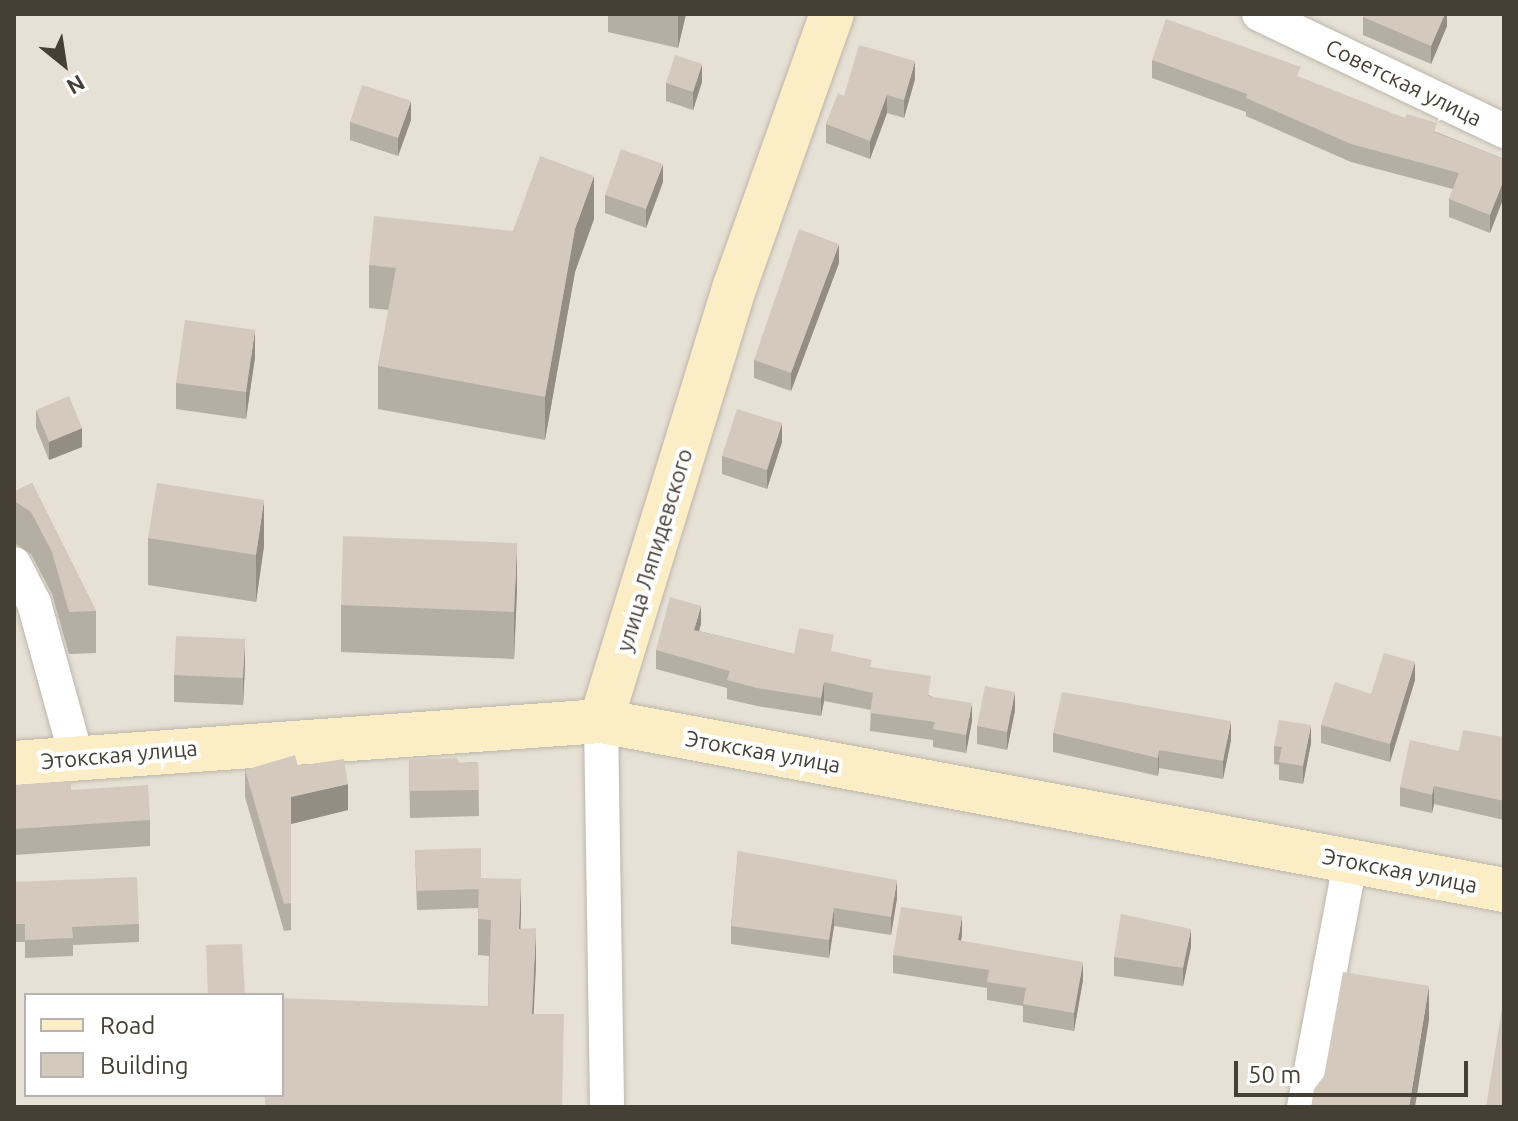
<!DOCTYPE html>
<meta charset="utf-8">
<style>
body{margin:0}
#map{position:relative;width:1518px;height:1121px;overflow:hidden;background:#f2eee6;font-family:Ubuntu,sans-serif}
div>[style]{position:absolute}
.residential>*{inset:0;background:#e6e0d5}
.roads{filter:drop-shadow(0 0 2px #bdb6aa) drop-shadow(0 0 2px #bdb6aa)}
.street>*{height:34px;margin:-17px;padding:0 17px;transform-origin:17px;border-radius:17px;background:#fff}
.secondary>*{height:44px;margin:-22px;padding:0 22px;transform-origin:22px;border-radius:22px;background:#fbeec7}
.wall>*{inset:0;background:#b5aea3}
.shaded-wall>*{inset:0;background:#948d84}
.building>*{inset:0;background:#d3cabd}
span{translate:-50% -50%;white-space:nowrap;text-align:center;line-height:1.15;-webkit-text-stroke:8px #fff;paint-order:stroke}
.street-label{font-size:22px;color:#453f36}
.frame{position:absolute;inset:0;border:16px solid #453f36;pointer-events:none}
.legend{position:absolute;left:24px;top:993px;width:260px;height:104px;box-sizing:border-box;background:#fff;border:2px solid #b5b2af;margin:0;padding:10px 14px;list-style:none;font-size:24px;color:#453f36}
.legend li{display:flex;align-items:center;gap:16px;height:40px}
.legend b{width:40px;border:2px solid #b5b2af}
.north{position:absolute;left:24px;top:24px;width:80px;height:80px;-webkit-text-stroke:6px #fff;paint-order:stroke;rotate:150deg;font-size:22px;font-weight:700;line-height:32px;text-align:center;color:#453f36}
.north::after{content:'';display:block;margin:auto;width:28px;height:36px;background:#453f36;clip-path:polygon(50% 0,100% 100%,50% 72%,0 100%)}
.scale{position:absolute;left:1234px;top:1061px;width:234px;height:36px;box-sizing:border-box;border:4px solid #453f36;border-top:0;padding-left:10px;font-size:24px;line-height:28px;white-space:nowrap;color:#453f36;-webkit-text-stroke:6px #fff;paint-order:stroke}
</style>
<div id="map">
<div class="residential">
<i style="clip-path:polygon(evenodd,14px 14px,1504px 14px,1504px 1107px,14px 1107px,14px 14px,26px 995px,282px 995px,282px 1095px,26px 1095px,26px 995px)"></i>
</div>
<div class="roads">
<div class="street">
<i style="left:1259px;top:14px;width:272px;rotate:25.5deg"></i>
<i style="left:14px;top:564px;width:44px;rotate:62.9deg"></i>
<i style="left:34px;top:603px;width:159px;rotate:74.6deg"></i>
<i style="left:601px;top:721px;width:386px;rotate:89.1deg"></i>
<i style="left:1304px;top:1107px;width:252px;rotate:-79.3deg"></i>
</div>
<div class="secondary">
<i style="left:601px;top:721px;width:455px;rotate:-72.9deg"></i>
<i style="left:735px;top:286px;width:289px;rotate:-70.4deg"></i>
<i style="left:14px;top:763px;width:589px;rotate:-4.09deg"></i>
<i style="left:601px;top:721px;width:919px;rotate:10.6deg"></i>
</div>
</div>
<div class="wall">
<i style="clip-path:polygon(608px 14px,686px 14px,678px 48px,608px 32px)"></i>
<i style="clip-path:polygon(1447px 14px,1447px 26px,1431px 64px,1363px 35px,1363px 17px)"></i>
<i style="clip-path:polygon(1152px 60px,1301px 78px,1504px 159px,1490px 233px,1449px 217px,1449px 199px,1453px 189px,1351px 162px,1246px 116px,1246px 112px,1152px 78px)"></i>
<i style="clip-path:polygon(915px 79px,904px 118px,887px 113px,870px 159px,826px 143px,826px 124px,844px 96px)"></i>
<i style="clip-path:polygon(702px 82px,693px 110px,666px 101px,666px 83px)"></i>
<i style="clip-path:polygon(411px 120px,398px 156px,350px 140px,350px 122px)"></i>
<i style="clip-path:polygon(663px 182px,646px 228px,605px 213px,605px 195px)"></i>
<i style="clip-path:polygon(594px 219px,575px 272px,545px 440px,378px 409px,378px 366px,389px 310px,369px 308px,369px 265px,513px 231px)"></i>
<i style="clip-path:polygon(839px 263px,791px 391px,754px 378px,754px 360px)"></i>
<i style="clip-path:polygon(255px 357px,246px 419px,176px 409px,176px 383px)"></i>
<i style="clip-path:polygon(36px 410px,82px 447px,49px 460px,36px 428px)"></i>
<i style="clip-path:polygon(782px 442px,767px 489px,722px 474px,722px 456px)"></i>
<i style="clip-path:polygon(32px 483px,96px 611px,96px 653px,69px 654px,52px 594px,31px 554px,16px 544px,14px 492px)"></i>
<i style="clip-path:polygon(148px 538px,264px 546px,256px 602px,148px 585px)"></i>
<i style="clip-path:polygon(517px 590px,514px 659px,341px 652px,341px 605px)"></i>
<i style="clip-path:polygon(701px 624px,699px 631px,794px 654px,834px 652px,872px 668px,931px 696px,972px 721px,966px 753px,933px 747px,933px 740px,870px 731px,871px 710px,824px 701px,821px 716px,757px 706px,727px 699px,727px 688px,656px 669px,656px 650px)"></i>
<i style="clip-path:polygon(245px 665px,243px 705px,174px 702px,174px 675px)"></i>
<i style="clip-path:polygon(1415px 680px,1390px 762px,1321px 743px,1321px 725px,1371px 694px)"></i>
<i style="clip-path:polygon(1015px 710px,1007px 750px,977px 744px,977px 726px)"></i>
<i style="clip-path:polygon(1053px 733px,1231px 740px,1223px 779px,1159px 768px,1158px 776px,1053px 752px)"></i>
<i style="clip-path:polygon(1504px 737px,1504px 820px,1434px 804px,1432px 813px,1400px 806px,1400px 787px,1459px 751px)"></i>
<i style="clip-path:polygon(1311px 743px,1303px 784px,1279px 780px,1279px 765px,1274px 764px,1274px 746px)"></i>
<i style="clip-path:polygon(409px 759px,459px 763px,478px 762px,479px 816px,410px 818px)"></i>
<i style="clip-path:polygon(298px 766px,348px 810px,291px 824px,291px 930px,284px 931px,245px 797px,245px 770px)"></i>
<i style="clip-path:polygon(14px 785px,71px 790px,150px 820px,150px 846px,14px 855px)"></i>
<i style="clip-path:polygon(415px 850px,481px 878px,521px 915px,520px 929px,536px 964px,533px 1014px,564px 1050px,488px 1006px,489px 956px,478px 955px,478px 908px,417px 910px)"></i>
<i style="clip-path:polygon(738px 851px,897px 898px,891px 935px,834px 926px,829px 958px,731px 944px,731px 926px)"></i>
<i style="clip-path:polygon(14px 882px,139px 924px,139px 942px,73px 945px,73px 956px,25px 958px,25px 942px,14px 942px)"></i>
<i style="clip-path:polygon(962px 934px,961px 941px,1083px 980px,1074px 1031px,1023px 1022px,1023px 1006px,987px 1000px,987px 988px,893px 973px,893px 955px)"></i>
<i style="clip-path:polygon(1191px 947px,1183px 986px,1114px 976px,1114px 957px)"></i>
</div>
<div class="shaded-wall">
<i style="clip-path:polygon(678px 14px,686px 14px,678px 48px)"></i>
<i style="clip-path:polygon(1445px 14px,1447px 14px,1447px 26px,1431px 64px,1431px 46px)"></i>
<i style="clip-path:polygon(915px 61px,915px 79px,904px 118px,904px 100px)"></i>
<i style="clip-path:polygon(702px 64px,702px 82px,693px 110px,693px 92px)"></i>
<i style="clip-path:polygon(887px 95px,887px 113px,870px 159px,870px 141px)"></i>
<i style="clip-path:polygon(411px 101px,411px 120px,398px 156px,398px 138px)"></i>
<i style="clip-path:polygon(663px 164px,663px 182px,646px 228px,646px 209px)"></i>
<i style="clip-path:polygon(594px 176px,594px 219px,575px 272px,545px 440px,545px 397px,575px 229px)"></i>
<i style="clip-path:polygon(1504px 179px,1504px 197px,1490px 233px,1490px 215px)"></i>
<i style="clip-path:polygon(839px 244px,839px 263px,791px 391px,791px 373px)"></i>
<i style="clip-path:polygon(255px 330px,255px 357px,246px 419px,246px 392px)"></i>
<i style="clip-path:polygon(782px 423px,782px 442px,767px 489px,767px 470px)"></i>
<i style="clip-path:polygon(82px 428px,82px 447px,49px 460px,49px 442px)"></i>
<i style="clip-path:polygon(264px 500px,264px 546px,256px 602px,256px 555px)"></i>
<i style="clip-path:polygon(16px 502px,16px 544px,14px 545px,14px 503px)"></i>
<i style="clip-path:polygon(517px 543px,517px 590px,514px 659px,514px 612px)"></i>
<i style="clip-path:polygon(701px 606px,701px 624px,694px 648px,694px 630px)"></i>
<i style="clip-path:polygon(245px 639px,245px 665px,243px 705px,243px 678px)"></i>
<i style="clip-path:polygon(1415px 662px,1415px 680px,1390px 762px,1390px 744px)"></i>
<i style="clip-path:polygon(824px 682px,824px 701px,821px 716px,821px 698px)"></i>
<i style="clip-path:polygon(1015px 692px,1015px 710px,1007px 750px,1007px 732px)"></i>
<i style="clip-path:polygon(972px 703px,972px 721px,966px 753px,966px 735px)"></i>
<i style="clip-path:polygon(1231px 721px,1231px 740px,1223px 779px,1223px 761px)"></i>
<i style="clip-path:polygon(1311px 725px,1311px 743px,1303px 784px,1303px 766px)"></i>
<i style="clip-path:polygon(1159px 750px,1159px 768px,1158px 776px,1158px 758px)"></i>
<i style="clip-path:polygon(348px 784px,348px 810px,291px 824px,291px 930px,291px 797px)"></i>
<i style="clip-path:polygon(1434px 786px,1434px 804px,1432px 813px,1432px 795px)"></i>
<i style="clip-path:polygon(521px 879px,521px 915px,519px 965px,519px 929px)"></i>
<i style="clip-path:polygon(897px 880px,897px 898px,891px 935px,891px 917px)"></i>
<i style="clip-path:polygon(834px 908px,834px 926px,829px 958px,829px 940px)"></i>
<i style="clip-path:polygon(962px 916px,962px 934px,958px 959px,958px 940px)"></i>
<i style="clip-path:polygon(536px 928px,536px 964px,532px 1050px,532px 1014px)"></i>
<i style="clip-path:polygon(1191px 929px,1191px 947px,1183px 986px,1183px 968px)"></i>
<i style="clip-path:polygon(1083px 962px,1083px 980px,1074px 1031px,1074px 1013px)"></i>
<i style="clip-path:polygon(1429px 986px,1429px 1020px,1415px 1107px,1409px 1107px)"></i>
</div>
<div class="building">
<i style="clip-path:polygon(1364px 14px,1445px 14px,1431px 46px,1363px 17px)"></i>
<i style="clip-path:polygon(1166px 19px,1301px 67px,1297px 76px,1405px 118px,1407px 114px,1437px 123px,1434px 132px,1504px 159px,1504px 179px,1490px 215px,1449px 199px,1459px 173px,1351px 144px,1246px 98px,1247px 94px,1152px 60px)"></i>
<i style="clip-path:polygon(859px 45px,915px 61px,904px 100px,887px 95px,870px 141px,826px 124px,838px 93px,844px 96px)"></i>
<i style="clip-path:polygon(675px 55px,702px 64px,693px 92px,666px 83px)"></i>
<i style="clip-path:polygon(362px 85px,411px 101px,398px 138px,350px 122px)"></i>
<i style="clip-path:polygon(621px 149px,663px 164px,646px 209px,605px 195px)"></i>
<i style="clip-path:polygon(540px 156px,594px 176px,575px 229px,545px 397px,378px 366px,396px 268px,369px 265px,374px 216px,513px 231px)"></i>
<i style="clip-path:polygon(799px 229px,839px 244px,791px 373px,754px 360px)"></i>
<i style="clip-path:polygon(185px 320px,255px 330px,246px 392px,176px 383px)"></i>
<i style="clip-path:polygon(69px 396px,82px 428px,49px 442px,36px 410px)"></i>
<i style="clip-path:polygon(737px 409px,782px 423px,767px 470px,722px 456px)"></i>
<i style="clip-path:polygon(32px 483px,96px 611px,69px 612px,52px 552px,31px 512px,16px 502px,14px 503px,14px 492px)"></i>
<i style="clip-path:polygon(157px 483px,264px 500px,256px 555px,148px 538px)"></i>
<i style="clip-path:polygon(343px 536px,517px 543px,514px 612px,341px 605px)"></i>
<i style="clip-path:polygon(670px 597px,701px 606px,694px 630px,794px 654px,799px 628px,834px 635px,831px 651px,872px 660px,870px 667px,931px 676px,928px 696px,972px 703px,966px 735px,933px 729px,935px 722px,870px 713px,873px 693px,824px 682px,821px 698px,757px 688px,727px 680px,730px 671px,656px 650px)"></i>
<i style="clip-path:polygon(176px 636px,245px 639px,243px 678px,174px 675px)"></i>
<i style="clip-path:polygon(1384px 653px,1415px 662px,1390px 744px,1321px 725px,1335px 682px,1371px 694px)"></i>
<i style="clip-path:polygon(985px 686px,1015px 692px,1007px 732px,977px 726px)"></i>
<i style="clip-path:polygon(1062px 692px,1231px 721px,1223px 761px,1159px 750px,1158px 758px,1053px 733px)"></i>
<i style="clip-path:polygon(1279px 720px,1311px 725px,1303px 766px,1279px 762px,1282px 747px,1274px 746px)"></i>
<i style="clip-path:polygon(1463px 730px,1504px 737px,1504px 801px,1434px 786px,1432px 795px,1400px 787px,1410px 740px,1459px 751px)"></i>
<i style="clip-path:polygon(295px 755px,298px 766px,344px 759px,348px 784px,291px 797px,291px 903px,284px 904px,245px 770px)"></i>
<i style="clip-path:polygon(457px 758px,459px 763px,478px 762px,479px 790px,410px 791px,409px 759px)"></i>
<i style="clip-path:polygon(71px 781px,71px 790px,148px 785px,150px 820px,14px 829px,14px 785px)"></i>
<i style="clip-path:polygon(481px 848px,481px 878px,479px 878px,479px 889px,417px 891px,415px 850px)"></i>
<i style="clip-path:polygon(738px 851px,897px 880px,891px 917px,834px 908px,829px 940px,731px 926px)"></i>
<i style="clip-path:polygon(137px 877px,139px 924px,72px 927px,73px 938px,25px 940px,25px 924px,14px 924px,14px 882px)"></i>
<i style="clip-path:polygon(479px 878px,521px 879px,519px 929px,536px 928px,532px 1014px,564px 1014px,562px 1107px,265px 1107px,265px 1095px,282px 1095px,282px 998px,488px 1006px,491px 920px,478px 919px)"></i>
<i style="clip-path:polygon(901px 907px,962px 916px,958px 940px,1083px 962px,1074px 1013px,1023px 1004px,1026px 988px,987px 982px,989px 970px,893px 955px)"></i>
<i style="clip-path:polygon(1121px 914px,1191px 929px,1183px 968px,1114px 957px)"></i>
<i style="clip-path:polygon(242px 944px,245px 995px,208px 995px,206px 945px)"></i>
<i style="clip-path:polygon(1343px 972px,1429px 986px,1409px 1107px,1311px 1107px,1314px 1089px,1324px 1076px)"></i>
<i style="clip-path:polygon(1504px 996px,1504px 1107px,1486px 1107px)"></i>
<i style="clip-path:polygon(666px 1105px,706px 1105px,706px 1107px,666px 1107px)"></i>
</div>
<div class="street-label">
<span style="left:1404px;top:82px;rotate:26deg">Советская улица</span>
<span style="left:654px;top:550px;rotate:-73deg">улица Ляпидевского</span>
<span style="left:763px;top:751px;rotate:10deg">Этокская улица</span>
<span style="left:119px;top:754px;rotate:-5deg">Этокская улица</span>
<span style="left:1400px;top:870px;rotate:11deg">Этокская улица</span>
</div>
<div class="frame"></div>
<ul class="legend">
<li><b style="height:10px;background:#fbeec7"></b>Road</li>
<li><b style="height:22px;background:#d3cabd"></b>Building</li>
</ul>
<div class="north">N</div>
<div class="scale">50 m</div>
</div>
